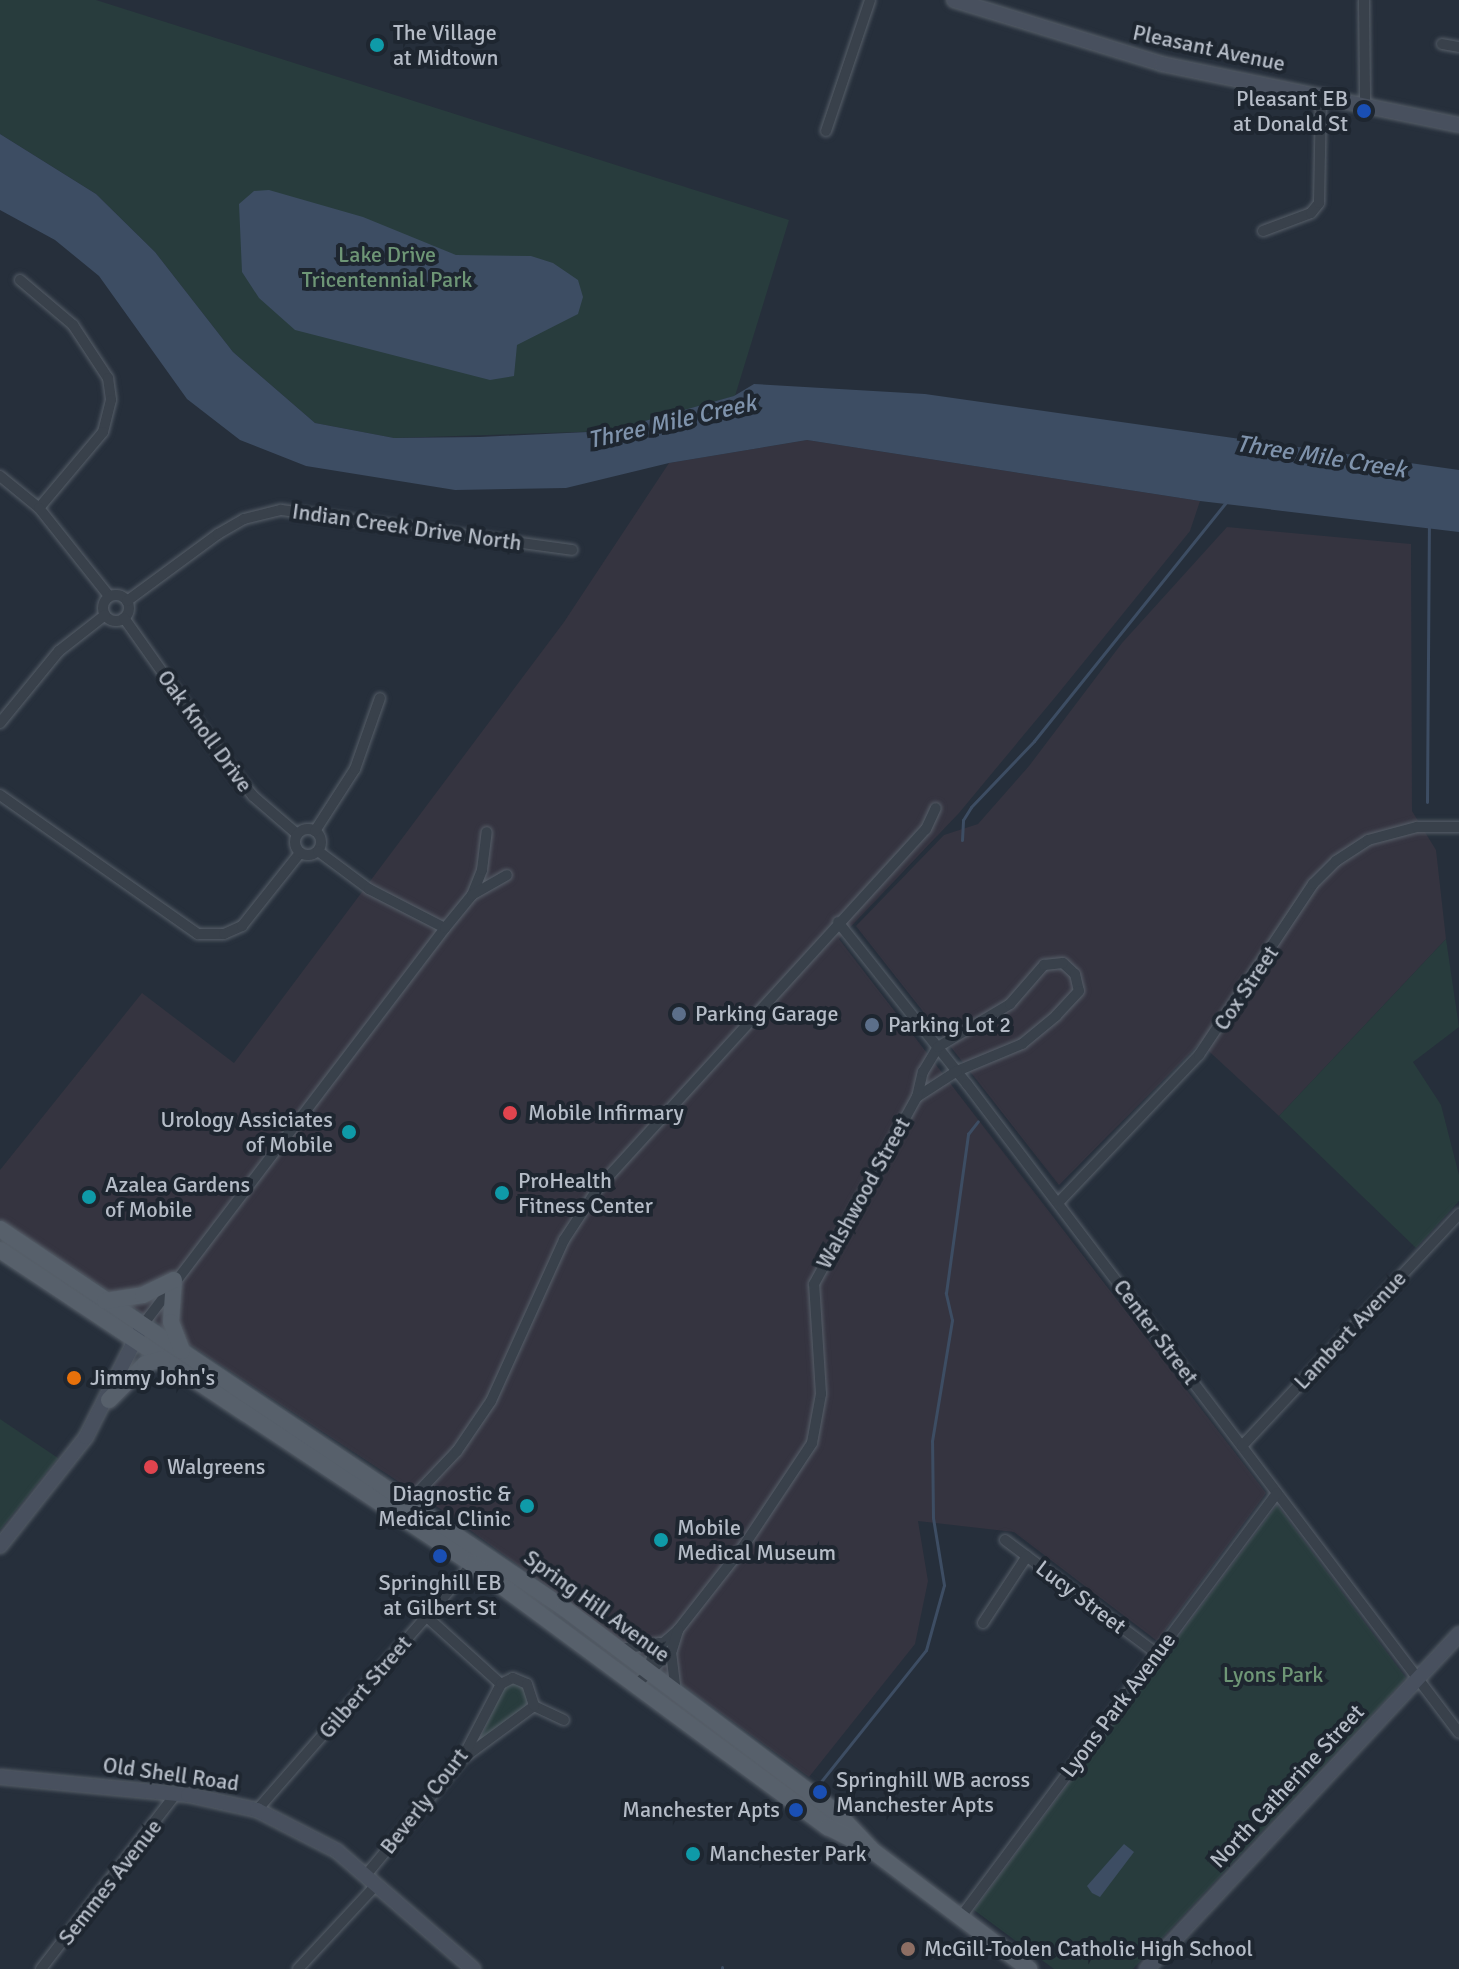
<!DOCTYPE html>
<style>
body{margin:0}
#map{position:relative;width:1459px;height:1969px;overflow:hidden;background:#262f3b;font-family:Signika,sans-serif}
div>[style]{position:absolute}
.medical>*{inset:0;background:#353440}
.green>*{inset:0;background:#283c3d}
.water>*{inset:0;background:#3d4d63}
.stream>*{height:3px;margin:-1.5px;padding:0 1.5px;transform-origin:1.5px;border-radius:1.5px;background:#3d4d63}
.roads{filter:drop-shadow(0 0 2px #575f69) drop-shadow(0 0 2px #575f69)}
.street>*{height:10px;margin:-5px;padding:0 5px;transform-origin:5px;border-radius:5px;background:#39414b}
.street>.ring{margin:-5px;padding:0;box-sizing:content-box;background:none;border:10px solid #39414b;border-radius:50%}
.secondary>*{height:14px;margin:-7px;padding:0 7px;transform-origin:7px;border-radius:7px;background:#48505e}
.primary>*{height:16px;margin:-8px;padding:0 8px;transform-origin:8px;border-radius:8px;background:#57606b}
.dots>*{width:22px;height:22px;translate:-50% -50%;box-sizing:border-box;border:4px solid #1e2630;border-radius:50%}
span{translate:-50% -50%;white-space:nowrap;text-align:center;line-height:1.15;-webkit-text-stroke:8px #1e2630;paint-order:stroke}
.poi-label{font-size:22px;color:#b5bcc7}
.left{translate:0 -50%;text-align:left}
.right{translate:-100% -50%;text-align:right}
.street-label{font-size:22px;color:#b5bcc7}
.park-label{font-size:22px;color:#6e9676}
.water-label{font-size:24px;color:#7f93ac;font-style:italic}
</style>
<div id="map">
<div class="medical">
<i style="clip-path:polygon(807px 440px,1200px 501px,1190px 531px,1057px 695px,959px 813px,839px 939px,1266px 1493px,1157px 1641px,1014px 1532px,918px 1521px,928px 1581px,915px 1644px,809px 1777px,448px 1514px,0 1220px,0 1170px,142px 993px,234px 1063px,564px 622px,669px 463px)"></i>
<i style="clip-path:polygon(1227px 527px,1411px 544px,1412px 811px,1436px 850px,1446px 939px,1279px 1116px,1200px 1043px,1059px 1185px,856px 926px,944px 835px,978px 824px,1029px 766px,1122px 643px)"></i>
</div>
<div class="green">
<i style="clip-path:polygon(0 0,96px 0,789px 220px,735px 396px,609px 431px,394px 438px,315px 423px,233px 352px,155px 252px,96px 194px,0 134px)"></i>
<i style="clip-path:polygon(1446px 939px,1459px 1027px,1413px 1062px,1441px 1105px,1459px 1175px,1459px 1201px,1416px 1248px,1279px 1116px)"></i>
<i style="clip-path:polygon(0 1419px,58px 1458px,0 1530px)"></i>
<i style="clip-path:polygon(1277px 1505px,1406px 1678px,1133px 1969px,1054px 1969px,974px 1910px)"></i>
<i style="clip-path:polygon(512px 1683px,521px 1684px,529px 1698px,525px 1707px,478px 1743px,504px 1688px)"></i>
</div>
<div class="water">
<i style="clip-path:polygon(0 134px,96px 194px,155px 252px,233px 352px,315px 423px,394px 438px,480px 437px,609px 431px,734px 396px,754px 384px,925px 394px,1459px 470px,1459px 532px,1200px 501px,807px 440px,669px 463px,566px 488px,455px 490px,306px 466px,240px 440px,187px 399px,99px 276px,55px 240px,0 210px)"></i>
<i style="clip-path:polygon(269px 190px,363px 217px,456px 255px,531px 256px,553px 263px,578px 280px,583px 297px,578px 314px,517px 345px,514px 376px,490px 380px,295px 330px,259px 298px,242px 272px,239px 204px,254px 191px)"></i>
<i style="clip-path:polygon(1124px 1844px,1134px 1852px,1100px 1897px,1092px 1893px,1087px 1886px)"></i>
</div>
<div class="stream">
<i style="left:1427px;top:802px;width:276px;rotate:-89.6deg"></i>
<i style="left:962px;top:840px;width:20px;rotate:-87deg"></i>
<i style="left:963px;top:820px;width:15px;rotate:-58deg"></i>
<i style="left:971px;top:807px;width:91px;rotate:-46.3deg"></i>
<i style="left:1034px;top:741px;width:307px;rotate:-51.2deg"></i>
<i style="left:819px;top:1784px;width:171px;rotate:-51.4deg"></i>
<i style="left:926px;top:1650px;width:67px;rotate:-74.5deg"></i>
<i style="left:944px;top:1585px;width:68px;rotate:-99.3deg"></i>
<i style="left:933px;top:1518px;width:77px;rotate:-90.7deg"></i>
<i style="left:932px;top:1441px;width:123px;rotate:-80.6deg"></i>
<i style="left:952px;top:1320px;width:28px;rotate:-103deg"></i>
<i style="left:946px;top:1293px;width:161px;rotate:-82.1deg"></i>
<i style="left:968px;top:1134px;width:16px;rotate:-52deg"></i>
<i style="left:722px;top:1969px;width:2px;rotate:-90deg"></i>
</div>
<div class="roads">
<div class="street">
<i style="left:1364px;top:0;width:103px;rotate:89.4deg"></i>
<i style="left:1442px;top:44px;width:17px;rotate:10deg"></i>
<i style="left:826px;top:131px;width:138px;rotate:-71.4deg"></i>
<i style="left:1263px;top:231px;width:51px;rotate:-20.6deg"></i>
<i style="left:1311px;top:213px;width:13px;rotate:-51deg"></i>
<i style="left:1319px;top:203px;width:108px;rotate:-88.9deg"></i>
<i style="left:20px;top:280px;width:70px;rotate:40.3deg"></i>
<i style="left:73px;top:325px;width:64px;rotate:56.6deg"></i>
<i style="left:108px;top:378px;width:22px;rotate:82deg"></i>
<i style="left:111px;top:400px;width:33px;rotate:104deg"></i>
<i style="left:103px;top:432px;width:99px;rotate:130.1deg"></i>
<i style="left:0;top:476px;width:50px;rotate:39.4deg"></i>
<i style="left:39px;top:508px;width:112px;rotate:51.5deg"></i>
<i class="ring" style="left:103px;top:595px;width:16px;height:16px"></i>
<i style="left:127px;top:601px;width:113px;rotate:-36.4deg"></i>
<i style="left:218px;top:534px;width:30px;rotate:-30deg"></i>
<i style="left:244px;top:519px;width:38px;rotate:-14deg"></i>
<i style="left:281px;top:510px;width:294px;rotate:7.8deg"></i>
<i style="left:124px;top:618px;width:180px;rotate:54.7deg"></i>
<i style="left:228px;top:765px;width:40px;rotate:51deg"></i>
<i style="left:253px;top:796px;width:58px;rotate:40.8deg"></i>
<i style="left:0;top:723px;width:93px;rotate:-50.7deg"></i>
<i style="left:59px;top:651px;width:58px;rotate:-38deg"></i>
<i style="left:0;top:795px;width:242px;rotate:35.1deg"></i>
<i style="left:198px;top:934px;width:26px"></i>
<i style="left:224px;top:934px;width:20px;rotate:-24deg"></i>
<i style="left:242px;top:926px;width:93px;rotate:-51.5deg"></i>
<i class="ring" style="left:295px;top:829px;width:16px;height:16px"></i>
<i style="left:315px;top:831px;width:74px;rotate:-57.2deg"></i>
<i style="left:355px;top:769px;width:75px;rotate:-70.6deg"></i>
<i style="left:318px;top:851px;width:64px;rotate:36.7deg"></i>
<i style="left:369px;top:889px;width:85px;rotate:27.2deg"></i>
<i style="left:472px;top:895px;width:27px;rotate:-68deg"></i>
<i style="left:482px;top:870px;width:38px;rotate:-83deg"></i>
<i style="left:838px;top:922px;width:207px;rotate:51.5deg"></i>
<i style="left:967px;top:1084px;width:814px;rotate:52.83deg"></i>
<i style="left:1063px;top:963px;width:16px;rotate:43deg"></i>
<i style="left:1075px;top:974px;width:17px;rotate:77deg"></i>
<i style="left:1079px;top:991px;width:34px;rotate:133deg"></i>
<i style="left:1056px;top:1016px;width:44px;rotate:140.5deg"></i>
<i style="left:1022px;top:1044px;width:70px;rotate:157.4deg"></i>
<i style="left:957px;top:1071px;width:48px;rotate:147deg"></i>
<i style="left:917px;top:1097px;width:26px;rotate:-77deg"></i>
<i style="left:923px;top:1072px;width:29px;rotate:-59deg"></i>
<i style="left:938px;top:1047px;width:84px;rotate:-30.8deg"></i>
<i style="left:1010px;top:1004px;width:52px;rotate:-48.9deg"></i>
<i style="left:1044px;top:965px;width:19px;rotate:-6deg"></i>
<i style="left:1058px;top:1203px;width:204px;rotate:-46.4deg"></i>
<i style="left:1199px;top:1055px;width:206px;rotate:-56.3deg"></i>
<i style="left:1313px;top:884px;width:33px;rotate:-45deg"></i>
<i style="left:1336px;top:861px;width:38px;rotate:-33deg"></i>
<i style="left:1368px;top:840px;width:51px;rotate:-14.9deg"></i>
<i style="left:1417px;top:827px;width:42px"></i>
<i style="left:142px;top:1326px;width:500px;rotate:-52.72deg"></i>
<i style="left:445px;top:928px;width:43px;rotate:-50.7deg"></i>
<i style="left:472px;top:895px;width:40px;rotate:-29.7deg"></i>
<i style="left:1242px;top:1446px;width:318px;rotate:-46.9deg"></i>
<i style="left:404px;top:1507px;width:77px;rotate:-46.6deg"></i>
<i style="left:457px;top:1451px;width:60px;rotate:-55.8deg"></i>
<i style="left:491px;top:1401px;width:177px;rotate:-65.6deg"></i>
<i style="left:564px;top:1240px;width:62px;rotate:-56.8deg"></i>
<i style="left:598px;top:1188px;width:486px;rotate:-47.6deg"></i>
<i style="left:926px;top:829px;width:23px;rotate:-65deg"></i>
<i style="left:1005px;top:1540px;width:189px;rotate:36.8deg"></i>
<i style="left:427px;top:1617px;width:100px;rotate:42.2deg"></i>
<i style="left:983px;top:1623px;width:80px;rotate:-56.7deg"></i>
<i style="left:621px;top:1649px;width:39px;rotate:-9deg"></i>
<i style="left:671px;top:1652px;width:38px;rotate:83deg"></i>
<i style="left:649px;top:1670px;width:18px;rotate:-77deg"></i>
<i style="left:653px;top:1652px;width:33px;rotate:-41deg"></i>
<i style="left:678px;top:1630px;width:105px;rotate:-51.9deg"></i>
<i style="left:743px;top:1547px;width:125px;rotate:-56.4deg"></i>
<i style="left:812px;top:1443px;width:50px;rotate:-79.6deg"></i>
<i style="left:821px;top:1394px;width:110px;rotate:-93.6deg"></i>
<i style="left:814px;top:1284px;width:213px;rotate:-61.2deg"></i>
<i style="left:638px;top:1683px;width:47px;rotate:-44.1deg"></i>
<i style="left:672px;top:1650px;width:21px;rotate:-73deg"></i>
<i style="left:534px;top:1706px;width:33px;rotate:25deg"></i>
<i style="left:462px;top:1759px;width:89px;rotate:-36.4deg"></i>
<i style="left:257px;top:1810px;width:327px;rotate:-48.8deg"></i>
<i style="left:366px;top:1875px;width:151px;rotate:-50.4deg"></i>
<i style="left:462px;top:1759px;width:85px;rotate:-62.5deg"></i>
<i style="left:501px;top:1684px;width:13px;rotate:-27deg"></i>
<i style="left:513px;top:1678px;width:15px;rotate:23deg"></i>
<i style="left:527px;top:1684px;width:23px;rotate:72deg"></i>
<i style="left:960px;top:1918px;width:530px;rotate:-53.28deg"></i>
<i style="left:41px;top:1969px;width:221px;rotate:-52.4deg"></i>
<i style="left:298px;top:1969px;width:116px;rotate:-47.1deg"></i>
</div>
<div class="secondary">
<i style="left:954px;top:0;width:218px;rotate:17.1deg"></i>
<i style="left:1162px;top:64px;width:303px;rotate:11.6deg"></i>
<i style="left:0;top:1546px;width:139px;rotate:-51.7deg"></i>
<i style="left:86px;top:1437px;width:124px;rotate:-63.2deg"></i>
<i style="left:0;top:1777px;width:189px;rotate:5.5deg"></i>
<i style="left:188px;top:1795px;width:71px;rotate:12.3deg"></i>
<i style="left:257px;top:1810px;width:90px;rotate:27.1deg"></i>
<i style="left:337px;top:1851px;width:180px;rotate:40.9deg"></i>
<i style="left:1147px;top:1969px;width:458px;rotate:-47deg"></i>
</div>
<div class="primary">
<i style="left:0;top:1229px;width:680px;rotate:33.9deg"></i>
<i style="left:564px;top:1608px;width:343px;rotate:36.9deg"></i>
<i style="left:838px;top:1814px;width:51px;rotate:46.6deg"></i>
<i style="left:873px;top:1851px;width:196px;rotate:37.1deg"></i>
<i style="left:0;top:1250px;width:567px;rotate:33.63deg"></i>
<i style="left:472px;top:1564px;width:443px;rotate:36.5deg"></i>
<i style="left:828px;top:1827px;width:37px;rotate:27deg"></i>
<i style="left:174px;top:1280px;width:42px;rotate:94.1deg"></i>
<i style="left:171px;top:1322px;width:31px;rotate:69deg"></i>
<i style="left:105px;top:1301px;width:38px;rotate:-9deg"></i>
<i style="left:143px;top:1295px;width:34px;rotate:-26deg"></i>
<i style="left:109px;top:1400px;width:51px;rotate:-45deg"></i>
<i style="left:145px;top:1364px;width:18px;rotate:-16deg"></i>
</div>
</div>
<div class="dots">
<i style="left:377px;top:45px;background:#0f9aa8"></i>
<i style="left:1364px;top:111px;background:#1a4fb4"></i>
<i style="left:679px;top:1014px;background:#5c6f8a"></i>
<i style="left:872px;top:1025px;background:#5c6f8a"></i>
<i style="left:510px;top:1113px;background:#e0444e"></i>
<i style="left:349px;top:1132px;background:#0f9aa8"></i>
<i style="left:502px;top:1193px;background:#0f9aa8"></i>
<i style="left:89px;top:1197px;background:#0f9aa8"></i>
<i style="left:74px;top:1378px;background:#e8710a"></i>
<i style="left:151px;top:1467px;background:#e0444e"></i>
<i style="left:527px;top:1506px;background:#0f9aa8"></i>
<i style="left:661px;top:1540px;background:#0f9aa8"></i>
<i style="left:440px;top:1556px;background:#1a4fb4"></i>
<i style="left:820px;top:1792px;background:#1a4fb4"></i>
<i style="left:796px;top:1810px;background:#1a4fb4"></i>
<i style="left:693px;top:1854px;background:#0f9aa8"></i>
<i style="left:908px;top:1949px;background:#8d6e63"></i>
</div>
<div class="poi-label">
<span class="left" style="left:393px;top:45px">The Village<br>at Midtown</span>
<span class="right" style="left:1348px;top:111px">Pleasant EB<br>at Donald St</span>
<span class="left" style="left:695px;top:1014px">Parking Garage</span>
<span class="left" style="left:888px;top:1025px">Parking Lot 2</span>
<span class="left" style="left:528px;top:1113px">Mobile Infirmary</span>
<span class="right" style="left:333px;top:1132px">Urology Assiciates<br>of Mobile</span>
<span class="left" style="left:518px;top:1193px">ProHealth<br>Fitness Center</span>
<span class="left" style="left:105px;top:1197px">Azalea Gardens<br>of Mobile</span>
<span class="left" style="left:90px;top:1378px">Jimmy John's</span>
<span class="left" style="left:167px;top:1467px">Walgreens</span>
<span class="right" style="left:511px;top:1506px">Diagnostic &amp;<br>Medical Clinic</span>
<span class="left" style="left:677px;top:1540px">Mobile<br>Medical Museum</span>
<span style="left:440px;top:1595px">Springhill EB<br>at Gilbert St</span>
<span class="left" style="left:836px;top:1792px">Springhill WB across<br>Manchester Apts</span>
<span class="right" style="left:780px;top:1810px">Manchester Apts</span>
<span class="left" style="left:709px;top:1854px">Manchester Park</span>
<span class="left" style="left:924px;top:1949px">McGill-Toolen Catholic High School</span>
</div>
<div class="street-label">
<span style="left:1209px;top:48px;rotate:12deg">Pleasant Avenue</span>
<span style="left:407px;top:527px;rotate:8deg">Indian Creek Drive North</span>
<span style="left:205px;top:731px;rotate:54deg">Oak Knoll Drive</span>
<span style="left:1246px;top:988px;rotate:-56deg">Cox Street</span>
<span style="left:863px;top:1193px;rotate:-61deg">Walshwood Street</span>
<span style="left:1350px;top:1330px;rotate:-47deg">Lambert Avenue</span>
<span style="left:1156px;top:1332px;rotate:53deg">Center Street</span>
<span style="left:1081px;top:1597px;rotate:37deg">Lucy Street</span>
<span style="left:597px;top:1606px;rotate:36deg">Spring Hill Avenue</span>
<span style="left:365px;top:1687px;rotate:-49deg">Gilbert Street</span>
<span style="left:1118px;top:1705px;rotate:-53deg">Lyons Park Avenue</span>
<span style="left:171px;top:1774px;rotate:8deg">Old Shell Road</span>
<span style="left:1287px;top:1786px;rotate:-47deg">North Catherine Street</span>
<span style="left:424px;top:1801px;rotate:-52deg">Beverly Court</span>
<span style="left:110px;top:1882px;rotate:-52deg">Semmes Avenue</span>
</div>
<div class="park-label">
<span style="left:387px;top:267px">Lake Drive<br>Tricentennial Park</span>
<span style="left:1273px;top:1675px">Lyons Park</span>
</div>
<div class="water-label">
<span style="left:672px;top:422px;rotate:-13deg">Three Mile Creek</span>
<span style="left:1321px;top:457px;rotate:9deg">Three Mile Creek</span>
</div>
</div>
